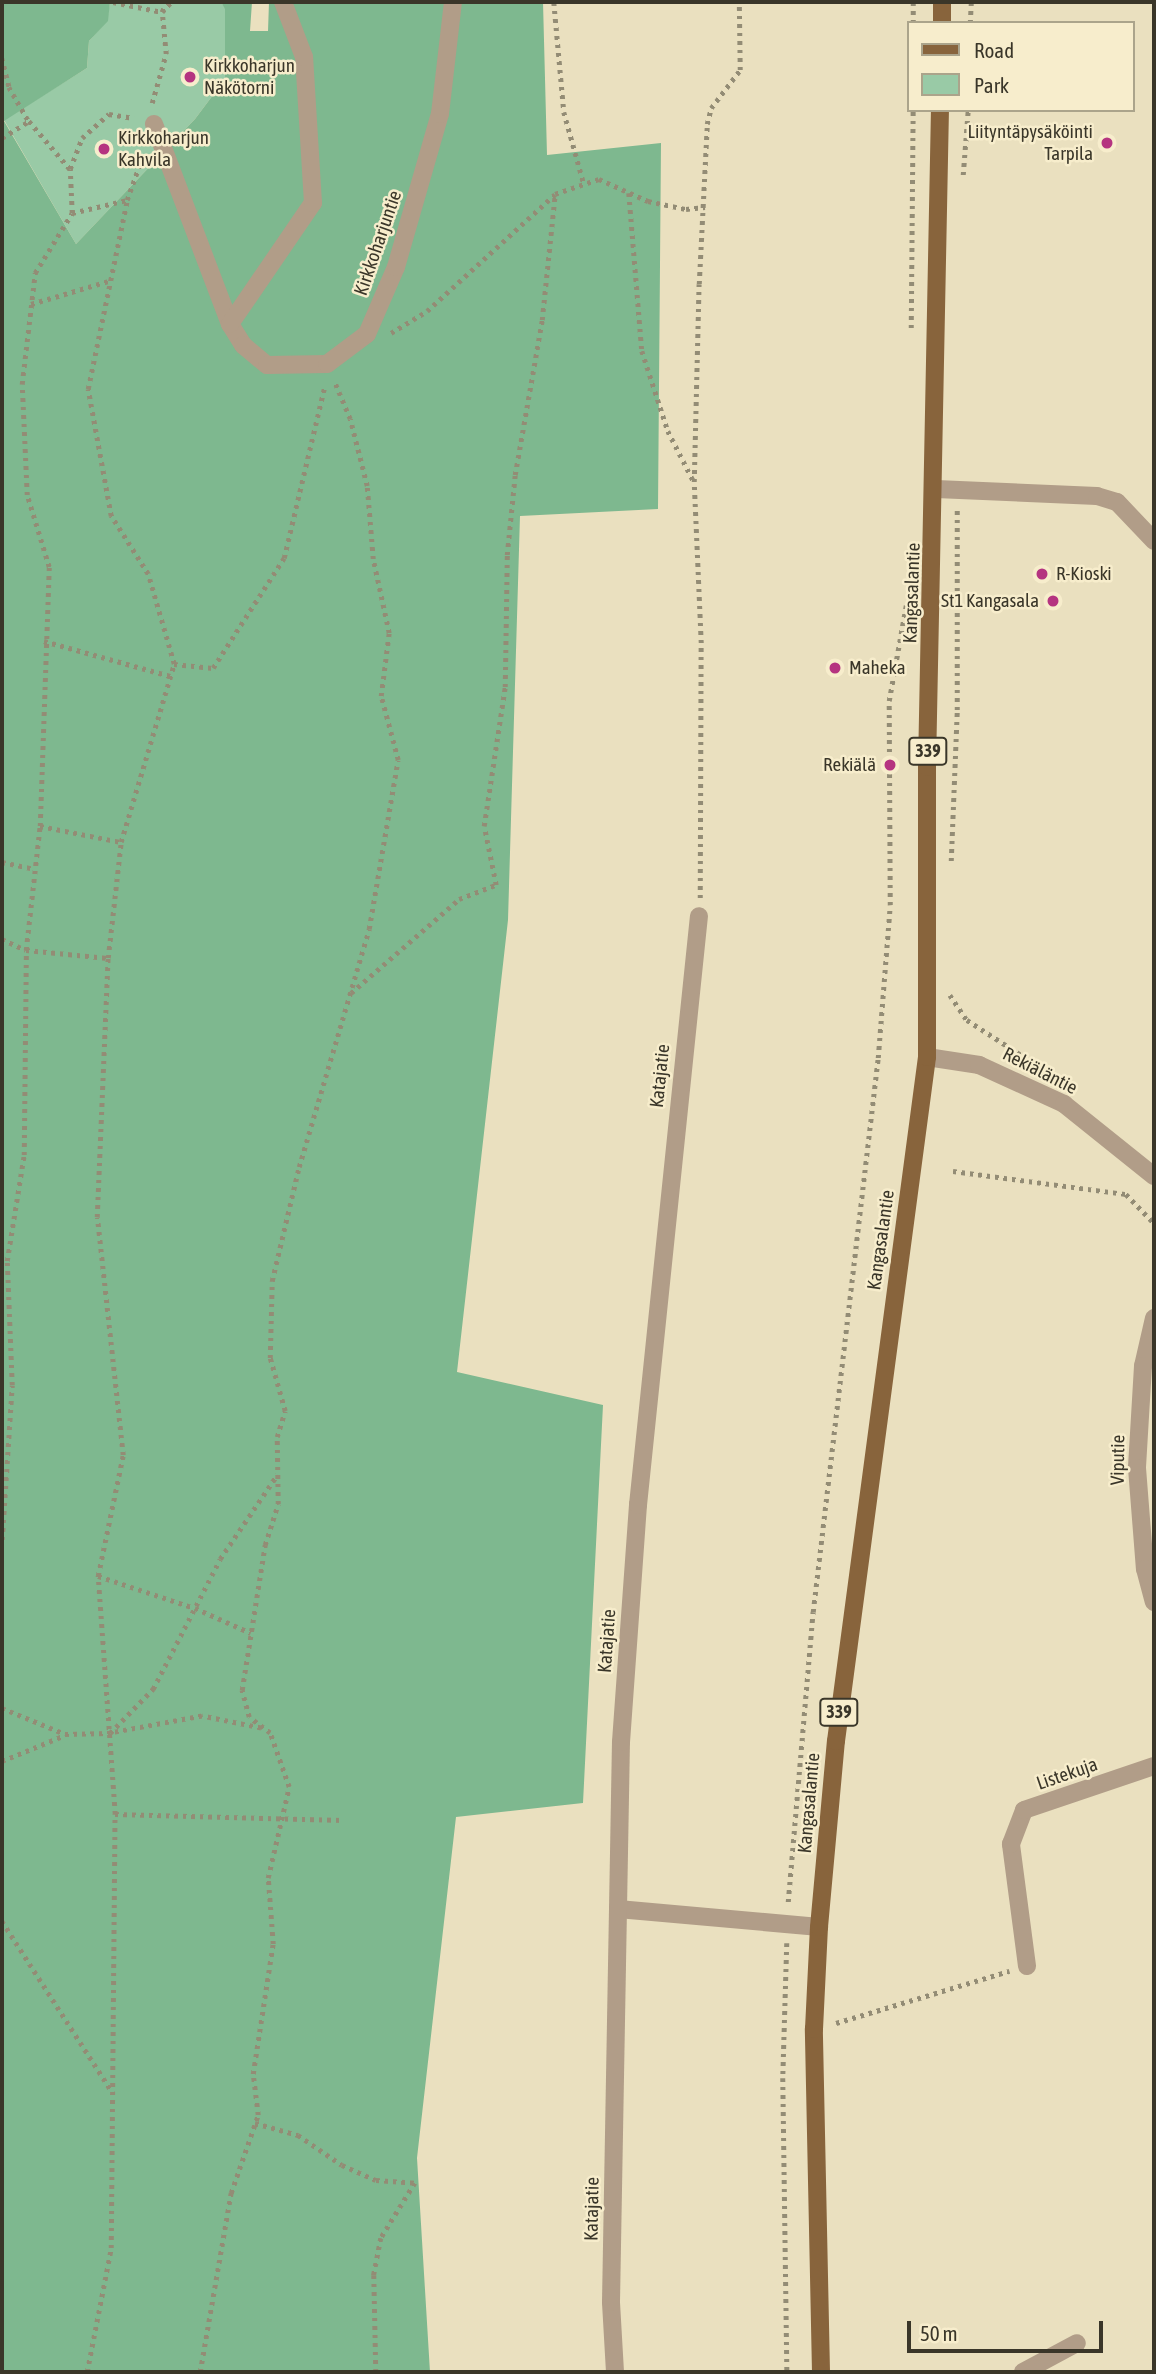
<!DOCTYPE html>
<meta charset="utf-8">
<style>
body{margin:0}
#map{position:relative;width:1156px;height:2374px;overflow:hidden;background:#eae0bf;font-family:"Asap Condensed",sans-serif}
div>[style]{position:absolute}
.green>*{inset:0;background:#99caa6}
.forest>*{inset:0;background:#7eb88f}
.path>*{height:4.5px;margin-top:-2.25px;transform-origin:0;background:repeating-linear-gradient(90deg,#938c75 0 3.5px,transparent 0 8.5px)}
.minor>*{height:18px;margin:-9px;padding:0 9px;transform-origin:9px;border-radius:9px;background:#b19d88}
.major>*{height:18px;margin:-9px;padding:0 9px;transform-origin:9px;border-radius:9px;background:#88643c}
.dots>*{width:19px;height:19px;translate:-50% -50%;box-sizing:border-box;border:4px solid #f7edcc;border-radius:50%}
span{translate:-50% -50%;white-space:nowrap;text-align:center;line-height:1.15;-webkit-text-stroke:5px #f7edcc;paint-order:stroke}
.shield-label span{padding:2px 5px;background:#f7edcc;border:2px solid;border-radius:5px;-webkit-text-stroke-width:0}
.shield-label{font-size:18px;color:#3a3629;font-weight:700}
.poi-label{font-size:19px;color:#3a3629}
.left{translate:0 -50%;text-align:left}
.right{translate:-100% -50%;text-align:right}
.street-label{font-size:19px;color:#3a3629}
.frame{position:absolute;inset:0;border:4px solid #3a3629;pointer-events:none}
.legend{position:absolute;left:907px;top:21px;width:228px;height:91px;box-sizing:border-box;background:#f7edcc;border:2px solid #aba48b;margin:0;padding:9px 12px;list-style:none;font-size:21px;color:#3a3629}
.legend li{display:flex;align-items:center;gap:14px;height:35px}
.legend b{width:35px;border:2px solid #aba48b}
.scale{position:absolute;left:907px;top:2321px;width:196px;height:32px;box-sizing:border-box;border:4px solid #3a3629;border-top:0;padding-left:9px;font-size:21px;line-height:24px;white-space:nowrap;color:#3a3629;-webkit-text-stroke:5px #f7edcc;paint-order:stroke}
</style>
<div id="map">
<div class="green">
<i style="clip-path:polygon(110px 2px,221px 2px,225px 8px,225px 79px,195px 119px,76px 244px,4px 120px,87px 68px,89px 41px,107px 21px)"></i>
</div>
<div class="forest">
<i style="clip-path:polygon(2px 2px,110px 2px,108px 21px,89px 41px,87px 68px,4px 121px,76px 244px,195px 119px,225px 79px,225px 9px,221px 2px,252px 2px,250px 31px,268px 31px,269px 2px,543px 2px,547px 155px,661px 143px,658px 509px,520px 516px,508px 920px,457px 1372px,603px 1405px,583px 1803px,456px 1817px,417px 2158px,430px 2372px,2px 2372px)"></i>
</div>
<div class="path">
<i style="left:113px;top:2px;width:50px;rotate:11.5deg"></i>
<i style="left:162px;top:12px;width:13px;rotate:-48deg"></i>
<i style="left:554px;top:2px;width:110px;rotate:84.8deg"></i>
<i style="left:564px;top:112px;width:75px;rotate:74.5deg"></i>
<i style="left:913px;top:23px;width:21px;rotate:-90deg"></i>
<i style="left:970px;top:23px;width:21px;rotate:-87deg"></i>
<i style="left:2px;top:58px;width:30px;rotate:76deg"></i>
<i style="left:9px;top:87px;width:39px;rotate:60deg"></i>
<i style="left:29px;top:121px;width:63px;rotate:49.5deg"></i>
<i style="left:152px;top:103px;width:51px;rotate:-74.1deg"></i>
<i style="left:166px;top:54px;width:42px;rotate:-95.4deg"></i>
<i style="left:162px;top:12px;width:11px;rotate:-68deg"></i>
<i style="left:2px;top:138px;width:32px;rotate:-32deg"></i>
<i style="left:963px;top:175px;width:65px;rotate:-85.6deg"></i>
<i style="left:629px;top:193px;width:159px;rotate:85.3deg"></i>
<i style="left:642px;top:351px;width:84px;rotate:72deg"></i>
<i style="left:668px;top:431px;width:57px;rotate:63deg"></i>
<i style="left:72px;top:213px;width:44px;rotate:-92.6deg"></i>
<i style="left:70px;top:169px;width:33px;rotate:-69deg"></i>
<i style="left:82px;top:138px;width:36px;rotate:-42deg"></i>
<i style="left:109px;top:114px;width:25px;rotate:9deg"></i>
<i style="left:31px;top:304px;width:84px;rotate:-16.5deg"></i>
<i style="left:911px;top:328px;width:218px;rotate:-89.5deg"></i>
<i style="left:391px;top:333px;width:42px;rotate:-31.4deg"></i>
<i style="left:427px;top:311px;width:173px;rotate:-42.4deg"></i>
<i style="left:555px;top:194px;width:46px;rotate:-18.8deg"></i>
<i style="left:599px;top:179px;width:54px;rotate:24.2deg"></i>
<i style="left:648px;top:201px;width:39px;rotate:12deg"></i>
<i style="left:686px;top:209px;width:19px;rotate:-6deg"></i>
<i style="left:44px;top:641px;width:131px;rotate:15.5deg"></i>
<i style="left:174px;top:664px;width:39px;rotate:6deg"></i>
<i style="left:213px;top:668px;width:131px;rotate:-57.2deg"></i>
<i style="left:284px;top:558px;width:178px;rotate:-76.7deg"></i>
<i style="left:40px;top:826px;width:83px;rotate:11.2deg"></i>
<i style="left:951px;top:861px;width:151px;rotate:-87.7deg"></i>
<i style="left:957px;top:710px;width:201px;rotate:-90deg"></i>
<i style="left:2px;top:862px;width:33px;rotate:12deg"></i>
<i style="left:700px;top:898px;width:255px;rotate:-89.8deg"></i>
<i style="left:701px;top:643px;width:161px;rotate:-92.5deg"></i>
<i style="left:694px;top:482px;width:198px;rotate:-88.6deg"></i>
<i style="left:699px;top:284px;width:160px;rotate:-87.1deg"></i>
<i style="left:707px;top:124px;width:16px;rotate:-76deg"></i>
<i style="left:711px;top:108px;width:48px;rotate:-52.7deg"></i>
<i style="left:740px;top:70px;width:68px;rotate:-90.8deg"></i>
<i style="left:2px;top:939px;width:26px;rotate:25deg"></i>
<i style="left:26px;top:950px;width:82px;rotate:5.6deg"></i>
<i style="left:351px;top:993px;width:143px;rotate:-41deg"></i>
<i style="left:459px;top:899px;width:40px;rotate:-21deg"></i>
<i style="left:496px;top:885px;width:60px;rotate:-101.5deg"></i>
<i style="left:484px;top:826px;width:141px;rotate:-81.4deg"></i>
<i style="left:505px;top:687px;width:132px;rotate:-89.1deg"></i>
<i style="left:507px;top:555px;width:80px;rotate:-84.3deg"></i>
<i style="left:515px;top:475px;width:157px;rotate:-80.1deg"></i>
<i style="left:542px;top:320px;width:127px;rotate:-84.1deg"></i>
<i style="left:950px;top:995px;width:30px;rotate:56deg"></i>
<i style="left:967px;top:1020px;width:87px;rotate:32.8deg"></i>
<i style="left:953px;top:1171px;width:175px;rotate:7.6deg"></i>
<i style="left:1126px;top:1194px;width:40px;rotate:46deg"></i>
<i style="left:2px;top:1540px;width:155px;rotate:-86.3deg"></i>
<i style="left:12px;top:1385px;width:124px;rotate:-92.3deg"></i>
<i style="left:7px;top:1261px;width:107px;rotate:-80.9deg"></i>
<i style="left:24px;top:1155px;width:205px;rotate:-89.4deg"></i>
<i style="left:26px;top:950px;width:125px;rotate:-83.6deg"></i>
<i style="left:40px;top:826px;width:259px;rotate:-88deg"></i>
<i style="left:49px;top:567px;width:75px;rotate:-107deg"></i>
<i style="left:27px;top:495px;width:111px;rotate:-92.6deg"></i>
<i style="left:22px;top:384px;width:112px;rotate:-83.3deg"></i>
<i style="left:35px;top:273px;width:70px;rotate:-58.3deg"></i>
<i style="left:72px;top:213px;width:57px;rotate:-13.3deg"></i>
<i style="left:98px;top:1576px;width:102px;rotate:18.3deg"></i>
<i style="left:195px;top:1608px;width:61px;rotate:24.1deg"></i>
<i style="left:2px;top:1708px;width:68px;rotate:22.4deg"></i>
<i style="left:65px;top:1734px;width:45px;rotate:-1.3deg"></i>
<i style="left:261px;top:1728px;width:60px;rotate:-168.5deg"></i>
<i style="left:202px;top:1716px;width:94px;rotate:169.5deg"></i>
<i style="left:110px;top:1733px;width:62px;rotate:-45.7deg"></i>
<i style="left:153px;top:1689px;width:146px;rotate:-62.7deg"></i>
<i style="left:220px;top:1559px;width:102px;rotate:-55.8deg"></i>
<i style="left:2px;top:1761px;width:68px;rotate:-22.4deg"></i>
<i style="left:115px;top:1814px;width:229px;rotate:1.5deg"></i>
<i style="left:788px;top:1902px;width:291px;rotate:-85.1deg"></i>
<i style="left:813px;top:1612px;width:558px;rotate:-83.31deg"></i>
<i style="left:878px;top:1058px;width:153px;rotate:-85.5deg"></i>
<i style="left:890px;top:905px;width:204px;rotate:-90.3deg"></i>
<i style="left:889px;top:701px;width:97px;rotate:-79.9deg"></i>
<i style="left:2px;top:1921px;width:205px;rotate:57.2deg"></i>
<i style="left:787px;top:1943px;width:135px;rotate:91.7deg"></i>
<i style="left:783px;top:2078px;width:294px;rotate:89.2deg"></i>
<i style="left:836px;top:2023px;width:181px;rotate:-16.7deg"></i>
<i style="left:255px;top:2123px;width:45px;rotate:15.6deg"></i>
<i style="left:298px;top:2135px;width:53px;rotate:34.3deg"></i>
<i style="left:342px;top:2165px;width:37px;rotate:24deg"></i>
<i style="left:376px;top:2180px;width:39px;rotate:4deg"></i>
<i style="left:415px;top:2183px;width:65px;rotate:121.7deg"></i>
<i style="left:381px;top:2238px;width:38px;rotate:101deg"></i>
<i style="left:374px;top:2275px;width:97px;rotate:88.8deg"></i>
<i style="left:87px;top:2372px;width:126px;rotate:-79deg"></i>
<i style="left:111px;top:2248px;width:434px;rotate:-89.5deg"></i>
<i style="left:115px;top:1814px;width:239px;rotate:-94.1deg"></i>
<i style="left:98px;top:1576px;width:124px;rotate:-78.3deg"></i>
<i style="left:123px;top:1455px;width:239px;rotate:-96.2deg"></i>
<i style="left:97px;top:1217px;width:259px;rotate:-87.6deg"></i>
<i style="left:108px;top:958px;width:117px;rotate:-83.6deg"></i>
<i style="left:121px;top:842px;width:186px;rotate:-73.4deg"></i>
<i style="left:174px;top:664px;width:94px;rotate:-106.1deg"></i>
<i style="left:148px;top:574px;width:69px;rotate:-122.5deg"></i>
<i style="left:111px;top:516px;width:129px;rotate:-100.3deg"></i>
<i style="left:88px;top:389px;width:193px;rotate:-78.3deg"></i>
<i style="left:127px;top:200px;width:48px;rotate:-70.4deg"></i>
<i style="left:200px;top:2372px;width:182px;rotate:-80.2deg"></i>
<i style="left:231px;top:2193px;width:83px;rotate:-70.9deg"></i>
<i style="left:258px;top:2115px;width:41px;rotate:-97deg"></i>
<i style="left:253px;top:2074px;width:132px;rotate:-81.3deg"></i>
<i style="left:273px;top:1944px;width:66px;rotate:-94.3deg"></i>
<i style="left:268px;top:1878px;width:93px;rotate:-77deg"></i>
<i style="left:289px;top:1787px;width:57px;rotate:-109.4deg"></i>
<i style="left:270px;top:1733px;width:26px;rotate:-143deg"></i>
<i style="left:249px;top:1717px;width:28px;rotate:-105deg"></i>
<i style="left:242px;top:1690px;width:147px;rotate:-81deg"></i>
<i style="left:265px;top:1545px;width:43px;rotate:-72.4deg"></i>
<i style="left:278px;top:1504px;width:67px;rotate:-90.9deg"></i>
<i style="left:277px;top:1437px;width:27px;rotate:-73deg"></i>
<i style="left:285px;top:1411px;width:55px;rotate:-105.8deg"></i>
<i style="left:270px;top:1358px;width:77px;rotate:-88.5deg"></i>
<i style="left:272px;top:1281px;width:117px;rotate:-76.7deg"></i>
<i style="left:299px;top:1167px;width:248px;rotate:-73.6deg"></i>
<i style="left:369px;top:929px;width:171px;rotate:-80.3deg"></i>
<i style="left:398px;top:760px;width:66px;rotate:-104.9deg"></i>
<i style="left:381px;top:696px;width:64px;rotate:-82.8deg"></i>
<i style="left:389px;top:633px;width:76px;rotate:-102.2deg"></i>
<i style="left:373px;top:559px;width:73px;rotate:-94.7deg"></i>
<i style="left:367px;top:486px;width:69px;rotate:-104.2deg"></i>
<i style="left:350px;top:419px;width:41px;rotate:-112.8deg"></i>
</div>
<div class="minor">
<i style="left:154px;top:124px;width:214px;rotate:69.2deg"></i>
<i style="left:230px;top:324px;width:25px;rotate:58deg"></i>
<i style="left:243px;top:345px;width:31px;rotate:40deg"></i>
<i style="left:267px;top:365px;width:60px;rotate:-1deg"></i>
<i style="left:327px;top:364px;width:50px;rotate:-36.9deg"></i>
<i style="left:367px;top:334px;width:73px;rotate:-66.6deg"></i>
<i style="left:396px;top:267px;width:159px;rotate:-74deg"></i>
<i style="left:440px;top:114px;width:113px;rotate:-83.4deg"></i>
<i style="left:230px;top:324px;width:147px;rotate:-55.6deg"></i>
<i style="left:313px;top:203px;width:146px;rotate:-93.5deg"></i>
<i style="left:304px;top:57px;width:59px;rotate:-110.9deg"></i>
<i style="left:936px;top:489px;width:161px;rotate:2.5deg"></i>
<i style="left:1097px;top:496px;width:21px;rotate:17deg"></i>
<i style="left:1117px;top:502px;width:54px;rotate:46.5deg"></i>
<i style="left:927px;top:1057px;width:53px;rotate:8.7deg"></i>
<i style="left:979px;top:1065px;width:94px;rotate:24.6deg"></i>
<i style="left:1064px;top:1104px;width:115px;rotate:38.7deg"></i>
<i style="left:1154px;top:1318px;width:49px;rotate:102.9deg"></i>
<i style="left:1143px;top:1366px;width:102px;rotate:93.4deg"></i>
<i style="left:1137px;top:1468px;width:101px;rotate:85.5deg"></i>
<i style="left:1145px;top:1569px;width:34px;rotate:75deg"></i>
<i style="left:618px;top:1909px;width:202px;rotate:5.1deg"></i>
<i style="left:1027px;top:1966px;width:123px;rotate:-97.5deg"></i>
<i style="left:1011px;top:1844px;width:36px;rotate:-69deg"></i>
<i style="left:1024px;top:1810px;width:137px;rotate:-18.7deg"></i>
<i style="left:615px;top:2372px;width:70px;rotate:-93.3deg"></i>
<i style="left:611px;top:2302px;width:560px;rotate:-88.98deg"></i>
<i style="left:621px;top:1742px;width:238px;rotate:-85.9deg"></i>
<i style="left:638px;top:1505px;width:592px;rotate:-84.09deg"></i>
<i style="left:1023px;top:2372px;width:61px;rotate:-28.2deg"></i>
</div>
<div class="major">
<i style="left:942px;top:23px;width:21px;rotate:-90deg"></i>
<i style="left:821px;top:2372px;width:343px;rotate:-91.2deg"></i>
<i style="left:814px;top:2029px;width:102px;rotate:-87.2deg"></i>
<i style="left:819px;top:1927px;width:187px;rotate:-84.8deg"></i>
<i style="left:836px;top:1741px;width:690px;rotate:-82.42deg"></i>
<i style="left:927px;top:1057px;width:290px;rotate:-90deg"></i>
<i style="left:927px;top:767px;width:657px;rotate:-88.87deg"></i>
</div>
<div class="dots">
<i style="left:190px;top:77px;background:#b53480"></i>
<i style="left:1107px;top:143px;background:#b53480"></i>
<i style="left:104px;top:149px;background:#b53480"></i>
<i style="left:1042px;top:574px;background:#b53480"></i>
<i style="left:1053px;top:601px;background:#b53480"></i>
<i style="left:835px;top:668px;background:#b53480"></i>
<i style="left:890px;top:765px;background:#b53480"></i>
</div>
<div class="shield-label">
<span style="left:928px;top:751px">339</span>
<span style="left:839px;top:1712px">339</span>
</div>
<div class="poi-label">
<span class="left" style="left:204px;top:77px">Kirkkoharjun<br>Näkötorni</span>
<span class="right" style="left:1093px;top:143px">Liityntäpysäköinti<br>Tarpila</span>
<span class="left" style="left:118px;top:149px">Kirkkoharjun<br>Kahvila</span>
<span class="left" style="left:1056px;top:574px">R-Kioski</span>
<span class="right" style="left:1039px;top:601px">St1 Kangasala</span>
<span class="left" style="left:849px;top:668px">Maheka</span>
<span class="right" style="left:876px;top:765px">Rekiälä</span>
</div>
<div class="street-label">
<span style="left:378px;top:243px;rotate:-71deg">Kirkkoharjuntie</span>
<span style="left:912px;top:593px;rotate:-88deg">Kangasalantie</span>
<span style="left:1040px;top:1071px;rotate:27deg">Rekiäläntie</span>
<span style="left:660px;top:1076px;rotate:-84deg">Katajatie</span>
<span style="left:881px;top:1240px;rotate:-82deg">Kangasalantie</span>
<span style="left:1118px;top:1460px;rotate:-89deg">Viputie</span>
<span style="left:607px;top:1641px;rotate:-86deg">Katajatie</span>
<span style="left:1067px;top:1774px;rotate:-19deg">Listekuja</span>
<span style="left:809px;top:1803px;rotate:-85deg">Kangasalantie</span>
<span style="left:592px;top:2209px;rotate:-89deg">Katajatie</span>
</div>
<div class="frame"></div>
<ul class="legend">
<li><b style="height:9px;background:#88643c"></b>Road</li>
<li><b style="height:19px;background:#99caa6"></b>Park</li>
</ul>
<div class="scale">50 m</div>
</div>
